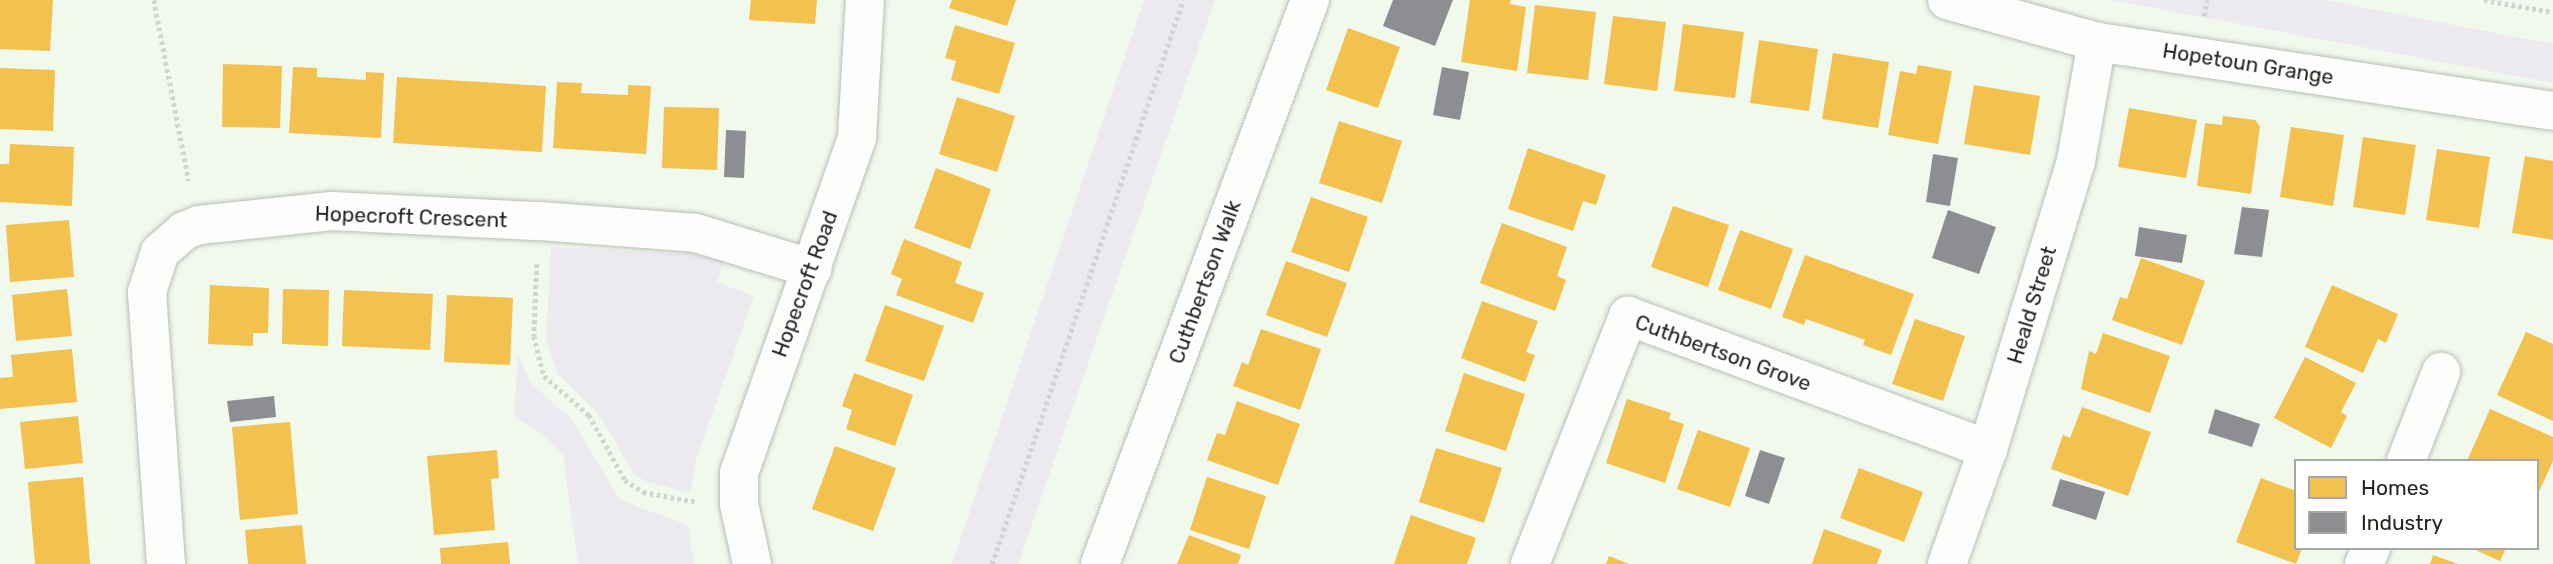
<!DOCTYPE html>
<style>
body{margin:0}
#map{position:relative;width:2553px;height:564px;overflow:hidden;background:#f1f9ed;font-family:Rubik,sans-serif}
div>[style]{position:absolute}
.green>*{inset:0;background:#edeaef}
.homes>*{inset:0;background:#f2c14e}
.industry>*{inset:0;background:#8d8d92}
.path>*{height:4.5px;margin-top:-2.25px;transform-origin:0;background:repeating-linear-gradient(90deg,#d2d4d1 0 3.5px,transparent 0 7px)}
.roads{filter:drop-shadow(0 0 2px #b9bfb7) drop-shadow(0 0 2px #b9bfb7)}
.street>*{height:38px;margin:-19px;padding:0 19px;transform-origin:19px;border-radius:19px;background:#fdfefc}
span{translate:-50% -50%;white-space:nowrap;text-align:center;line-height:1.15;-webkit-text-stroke:7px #fff;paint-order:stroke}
.street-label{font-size:21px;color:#21261e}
.legend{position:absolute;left:2294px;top:459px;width:245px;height:91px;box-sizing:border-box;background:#fff;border:2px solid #a6a8a5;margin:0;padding:9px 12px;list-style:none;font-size:21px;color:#21261e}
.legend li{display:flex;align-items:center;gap:14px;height:35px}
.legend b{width:35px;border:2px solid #a6a8a5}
</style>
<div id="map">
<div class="green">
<i style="clip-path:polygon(1144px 0,1215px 0,1018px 564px,952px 564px)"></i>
<i style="clip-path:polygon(2111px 0,2324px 0,2351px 5px,2553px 44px,2553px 83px)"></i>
<i style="clip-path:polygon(551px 247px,692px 254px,724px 261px,717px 282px,754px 296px,697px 457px,690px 493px,645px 481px,634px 474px,598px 413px,558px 375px,546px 340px)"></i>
<i style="clip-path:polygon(518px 355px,531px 383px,571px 419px,620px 500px,688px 525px,694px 564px,578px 564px,563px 456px,539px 432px,514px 417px)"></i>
</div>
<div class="homes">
<i style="clip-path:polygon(0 0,53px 0,50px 51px,0 49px)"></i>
<i style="clip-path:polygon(751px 0,817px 0,815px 24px,749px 20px)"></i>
<i style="clip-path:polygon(952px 0,1016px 0,1007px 26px,949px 8px)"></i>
<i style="clip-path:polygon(1470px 0,1511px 0,1510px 4px,1526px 7px,1517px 71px,1461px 62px)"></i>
<i style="clip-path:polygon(1535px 5px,1596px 12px,1588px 80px,1527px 73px)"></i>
<i style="clip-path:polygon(1613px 16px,1666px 22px,1657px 91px,1604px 84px)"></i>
<i style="clip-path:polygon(1683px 24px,1744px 32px,1735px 98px,1674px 91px)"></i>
<i style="clip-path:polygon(955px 25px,1015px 43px,999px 94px,951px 80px,956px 61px,945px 58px)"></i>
<i style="clip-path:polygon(1348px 28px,1400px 47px,1378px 108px,1326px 90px)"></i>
<i style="clip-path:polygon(1759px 40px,1818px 49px,1809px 111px,1750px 103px)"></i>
<i style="clip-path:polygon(1833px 53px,1889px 62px,1878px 128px,1822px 119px)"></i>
<i style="clip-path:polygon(223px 64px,282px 66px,280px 128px,222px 127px)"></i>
<i style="clip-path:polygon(1918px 65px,1952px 71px,1938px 144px,1888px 135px,1900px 71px,1916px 74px)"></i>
<i style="clip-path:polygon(293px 67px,317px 68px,317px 77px,336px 78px,366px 80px,366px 72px,384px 73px,381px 138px,289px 133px)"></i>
<i style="clip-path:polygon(0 68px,55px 70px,53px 131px,0 129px)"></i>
<i style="clip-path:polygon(397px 77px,546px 86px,542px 152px,393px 143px)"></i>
<i style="clip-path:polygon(557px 82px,582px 83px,581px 93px,603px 94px,628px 95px,628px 85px,651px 86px,646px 154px,553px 148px)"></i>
<i style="clip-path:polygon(1974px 85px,2040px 96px,2030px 155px,1964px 144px)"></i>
<i style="clip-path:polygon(957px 97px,1015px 116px,997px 172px,939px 154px)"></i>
<i style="clip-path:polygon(664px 107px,719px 108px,717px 170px,662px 168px)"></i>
<i style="clip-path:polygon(2129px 108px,2197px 120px,2186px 178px,2118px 167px)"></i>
<i style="clip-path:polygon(2223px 116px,2255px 120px,2260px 126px,2251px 194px,2197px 186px,2205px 123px,2222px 125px)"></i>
<i style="clip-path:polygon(1339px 121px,1402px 141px,1382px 203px,1319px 183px)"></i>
<i style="clip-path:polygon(2291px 127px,2344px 135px,2333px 206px,2280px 197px)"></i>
<i style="clip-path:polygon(2363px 137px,2416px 145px,2405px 215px,2353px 207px)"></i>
<i style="clip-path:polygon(10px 144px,74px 147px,72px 206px,0 202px,0 164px,9px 164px)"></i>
<i style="clip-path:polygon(1528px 148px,1606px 175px,1596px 205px,1583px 201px,1573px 231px,1508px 209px)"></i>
<i style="clip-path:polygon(2437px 149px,2490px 157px,2479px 228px,2426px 220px)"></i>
<i style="clip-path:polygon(2525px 156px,2553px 161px,2553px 240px,2512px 233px)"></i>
<i style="clip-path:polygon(936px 168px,991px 189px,970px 249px,914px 228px)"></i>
<i style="clip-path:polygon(1311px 197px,1368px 217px,1349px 272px,1291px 252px)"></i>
<i style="clip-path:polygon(1673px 206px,1729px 225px,1708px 287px,1651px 267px)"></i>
<i style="clip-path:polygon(69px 220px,74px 277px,10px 282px,6px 225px)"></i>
<i style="clip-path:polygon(1502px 223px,1567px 247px,1557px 276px,1566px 280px,1555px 311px,1480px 283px)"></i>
<i style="clip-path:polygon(1740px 230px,1793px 249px,1771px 309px,1718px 290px)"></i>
<i style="clip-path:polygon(904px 239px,962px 262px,955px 283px,984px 293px,973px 323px,896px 295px,902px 279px,891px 274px)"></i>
<i style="clip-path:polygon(1805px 255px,1914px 294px,1891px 355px,1863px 345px,1865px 340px,1806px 319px,1804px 325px,1782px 317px)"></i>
<i style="clip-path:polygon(2141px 258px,2205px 281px,2182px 345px,2112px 320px,2120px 297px,2127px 299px)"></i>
<i style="clip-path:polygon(1286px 261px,1347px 283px,1327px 337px,1266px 315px)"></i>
<i style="clip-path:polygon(210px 285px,269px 288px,268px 333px,253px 333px,253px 346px,208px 344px)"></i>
<i style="clip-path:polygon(2332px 285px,2398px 314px,2386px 343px,2378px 339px,2363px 373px,2305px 347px)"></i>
<i style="clip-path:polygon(67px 289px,72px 336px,16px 341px,12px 295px)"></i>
<i style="clip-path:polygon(283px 289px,329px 290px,328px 346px,282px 344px)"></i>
<i style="clip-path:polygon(344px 290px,433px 294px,430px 350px,342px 346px)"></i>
<i style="clip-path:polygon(447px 295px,513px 298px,510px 365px,444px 362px)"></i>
<i style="clip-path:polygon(1482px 301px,1538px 321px,1526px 352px,1535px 355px,1525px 382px,1461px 358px)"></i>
<i style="clip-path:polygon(885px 305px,944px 326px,924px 381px,865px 361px)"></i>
<i style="clip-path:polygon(1915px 319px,1965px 336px,1943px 401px,1892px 384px)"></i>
<i style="clip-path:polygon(1261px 329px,1321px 349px,1300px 410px,1233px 386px,1242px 362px,1248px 365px)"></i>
<i style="clip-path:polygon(2526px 332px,2553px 344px,2553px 421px,2497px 395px)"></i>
<i style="clip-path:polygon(2103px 333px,2170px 356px,2150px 413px,2081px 389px,2089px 351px,2096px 354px)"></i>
<i style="clip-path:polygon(72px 349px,77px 402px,0 409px,0 378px,13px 377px,11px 355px)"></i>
<i style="clip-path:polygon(2305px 357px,2356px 383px,2341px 412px,2347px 416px,2331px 448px,2274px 418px)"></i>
<i style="clip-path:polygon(854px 373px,913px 395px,895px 446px,846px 429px,852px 410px,842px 406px)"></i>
<i style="clip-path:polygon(1464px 373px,1525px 394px,1506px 451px,1445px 431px)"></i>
<i style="clip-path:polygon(1627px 399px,1671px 413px,1669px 419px,1684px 424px,1665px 483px,1606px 463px)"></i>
<i style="clip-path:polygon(1237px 401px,1300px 424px,1278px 485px,1207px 460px,1217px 433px,1225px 435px)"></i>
<i style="clip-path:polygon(2082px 407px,2151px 432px,2128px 496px,2051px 469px,2063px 435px,2070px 438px)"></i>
<i style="clip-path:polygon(2490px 409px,2553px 437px,2553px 461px,2537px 496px,2537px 461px,2467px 461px)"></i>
<i style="clip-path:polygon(78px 416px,83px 463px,25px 469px,20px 422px)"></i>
<i style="clip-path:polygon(290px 422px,298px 514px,240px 520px,232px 427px)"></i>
<i style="clip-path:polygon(1698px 430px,1750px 448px,1730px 507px,1677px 489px)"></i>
<i style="clip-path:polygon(835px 446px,896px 468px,873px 531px,812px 509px)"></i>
<i style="clip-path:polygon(1436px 448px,1502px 468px,1484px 523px,1419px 502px)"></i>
<i style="clip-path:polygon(497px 450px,499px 478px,491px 479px,495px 530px,434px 535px,427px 456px)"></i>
<i style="clip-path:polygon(1859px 468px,1923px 492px,1904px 542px,1840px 518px)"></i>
<i style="clip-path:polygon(83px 477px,90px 564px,35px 564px,28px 482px)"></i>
<i style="clip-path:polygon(1207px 477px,1266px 496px,1249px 549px,1190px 530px)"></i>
<i style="clip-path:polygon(2261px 478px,2296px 491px,2296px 548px,2302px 548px,2296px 564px,2236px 542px)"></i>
<i style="clip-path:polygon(1411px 515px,1476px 538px,1467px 564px,1394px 564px)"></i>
<i style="clip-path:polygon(302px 525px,306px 564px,248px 564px,245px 530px)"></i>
<i style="clip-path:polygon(1824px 529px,1882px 550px,1877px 564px,1812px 564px)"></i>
<i style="clip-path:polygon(1189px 535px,1241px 555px,1238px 564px,1177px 564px)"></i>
<i style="clip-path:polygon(508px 542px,510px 564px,441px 564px,440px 548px)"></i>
<i style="clip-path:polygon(2471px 548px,2506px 548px,2500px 561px)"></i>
<i style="clip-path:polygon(2433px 555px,2458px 564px,2430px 564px)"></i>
<i style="clip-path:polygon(1609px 556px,1629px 564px,1606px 564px)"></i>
</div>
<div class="industry">
<i style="clip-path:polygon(1393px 0,1453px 0,1435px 46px,1383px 26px)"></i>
<i style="clip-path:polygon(1442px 67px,1469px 72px,1460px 120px,1433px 115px)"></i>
<i style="clip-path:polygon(726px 130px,746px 131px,744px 178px,724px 177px)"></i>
<i style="clip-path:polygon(1933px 154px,1958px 158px,1950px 206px,1926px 202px)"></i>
<i style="clip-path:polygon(2242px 207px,2269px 210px,2262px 257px,2234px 254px)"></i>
<i style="clip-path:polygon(1948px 210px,1996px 227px,1979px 274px,1932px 258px)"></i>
<i style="clip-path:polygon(2139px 227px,2187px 235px,2182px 263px,2135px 256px)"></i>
<i style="clip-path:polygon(274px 396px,276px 417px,230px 422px,227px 401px)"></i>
<i style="clip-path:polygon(2215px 409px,2260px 424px,2252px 447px,2208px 433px)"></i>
<i style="clip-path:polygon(1760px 450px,1785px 458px,1769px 504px,1745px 496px)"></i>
<i style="clip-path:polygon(2060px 479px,2105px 492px,2096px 520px,2052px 506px)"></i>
</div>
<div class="path">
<i style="left:154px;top:0;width:184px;rotate:79.1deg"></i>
<i style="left:2484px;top:0;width:70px;rotate:9.9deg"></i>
<i style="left:2204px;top:16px;width:16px;rotate:-79deg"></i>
<i style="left:537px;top:264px;width:72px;rotate:92.4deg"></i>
<i style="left:534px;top:336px;width:41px;rotate:76deg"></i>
<i style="left:544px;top:376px;width:60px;rotate:40.9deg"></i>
<i style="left:589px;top:415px;width:74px;rotate:61deg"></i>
<i style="left:625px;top:480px;width:22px;rotate:34deg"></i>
<i style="left:643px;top:492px;width:55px;rotate:10.5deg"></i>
<i style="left:992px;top:564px;width:595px;rotate:-71.29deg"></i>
</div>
<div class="roads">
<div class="street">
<i style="left:1947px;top:0;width:156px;rotate:15.6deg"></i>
<i style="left:2097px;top:42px;width:461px;rotate:8.6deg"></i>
<i style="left:2406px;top:461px;width:96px;rotate:-68.5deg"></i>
<i style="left:166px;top:564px;width:273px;rotate:-94deg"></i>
<i style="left:147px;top:292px;width:42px;rotate:-72deg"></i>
<i style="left:160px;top:252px;width:32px;rotate:-41deg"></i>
<i style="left:184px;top:231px;width:16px;rotate:-22deg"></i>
<i style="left:199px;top:225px;width:134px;rotate:-6deg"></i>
<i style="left:332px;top:211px;width:208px;rotate:2.8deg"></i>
<i style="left:540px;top:221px;width:156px;rotate:4.4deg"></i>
<i style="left:696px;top:233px;width:122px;rotate:17.1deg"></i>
<i style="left:752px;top:564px;width:61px;rotate:-102.2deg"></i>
<i style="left:739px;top:504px;width:31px;rotate:-90deg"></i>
<i style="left:739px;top:473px;width:356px;rotate:-70.6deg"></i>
<i style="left:857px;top:137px;width:137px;rotate:-86.7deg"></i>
<i style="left:1100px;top:564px;width:602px;rotate:-69.58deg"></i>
<i style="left:1530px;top:564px;width:267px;rotate:-68.4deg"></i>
<i style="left:1628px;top:316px;width:384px;rotate:20.3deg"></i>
<i style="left:1947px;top:564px;width:122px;rotate:-70.4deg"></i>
<i style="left:1988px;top:449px;width:301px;rotate:-73deg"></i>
<i style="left:2076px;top:161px;width:121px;rotate:-80deg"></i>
<i style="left:2364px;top:564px;width:17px;rotate:-66deg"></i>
</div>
</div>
<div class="street-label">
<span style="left:2248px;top:64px;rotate:9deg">Hopetoun Grange</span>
<span style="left:411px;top:217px;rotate:2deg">Hopecroft Crescent</span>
<span style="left:1205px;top:282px;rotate:-70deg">Cuthbertson Walk</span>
<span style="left:805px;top:284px;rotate:-70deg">Hopecroft Road</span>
<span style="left:2032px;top:305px;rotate:-73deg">Heald Street</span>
<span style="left:1723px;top:353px;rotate:20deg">Cuthbertson Grove</span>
</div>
<ul class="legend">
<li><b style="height:19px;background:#f2c14e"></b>Homes</li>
<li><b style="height:19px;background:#8d8d92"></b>Industry</li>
</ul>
</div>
